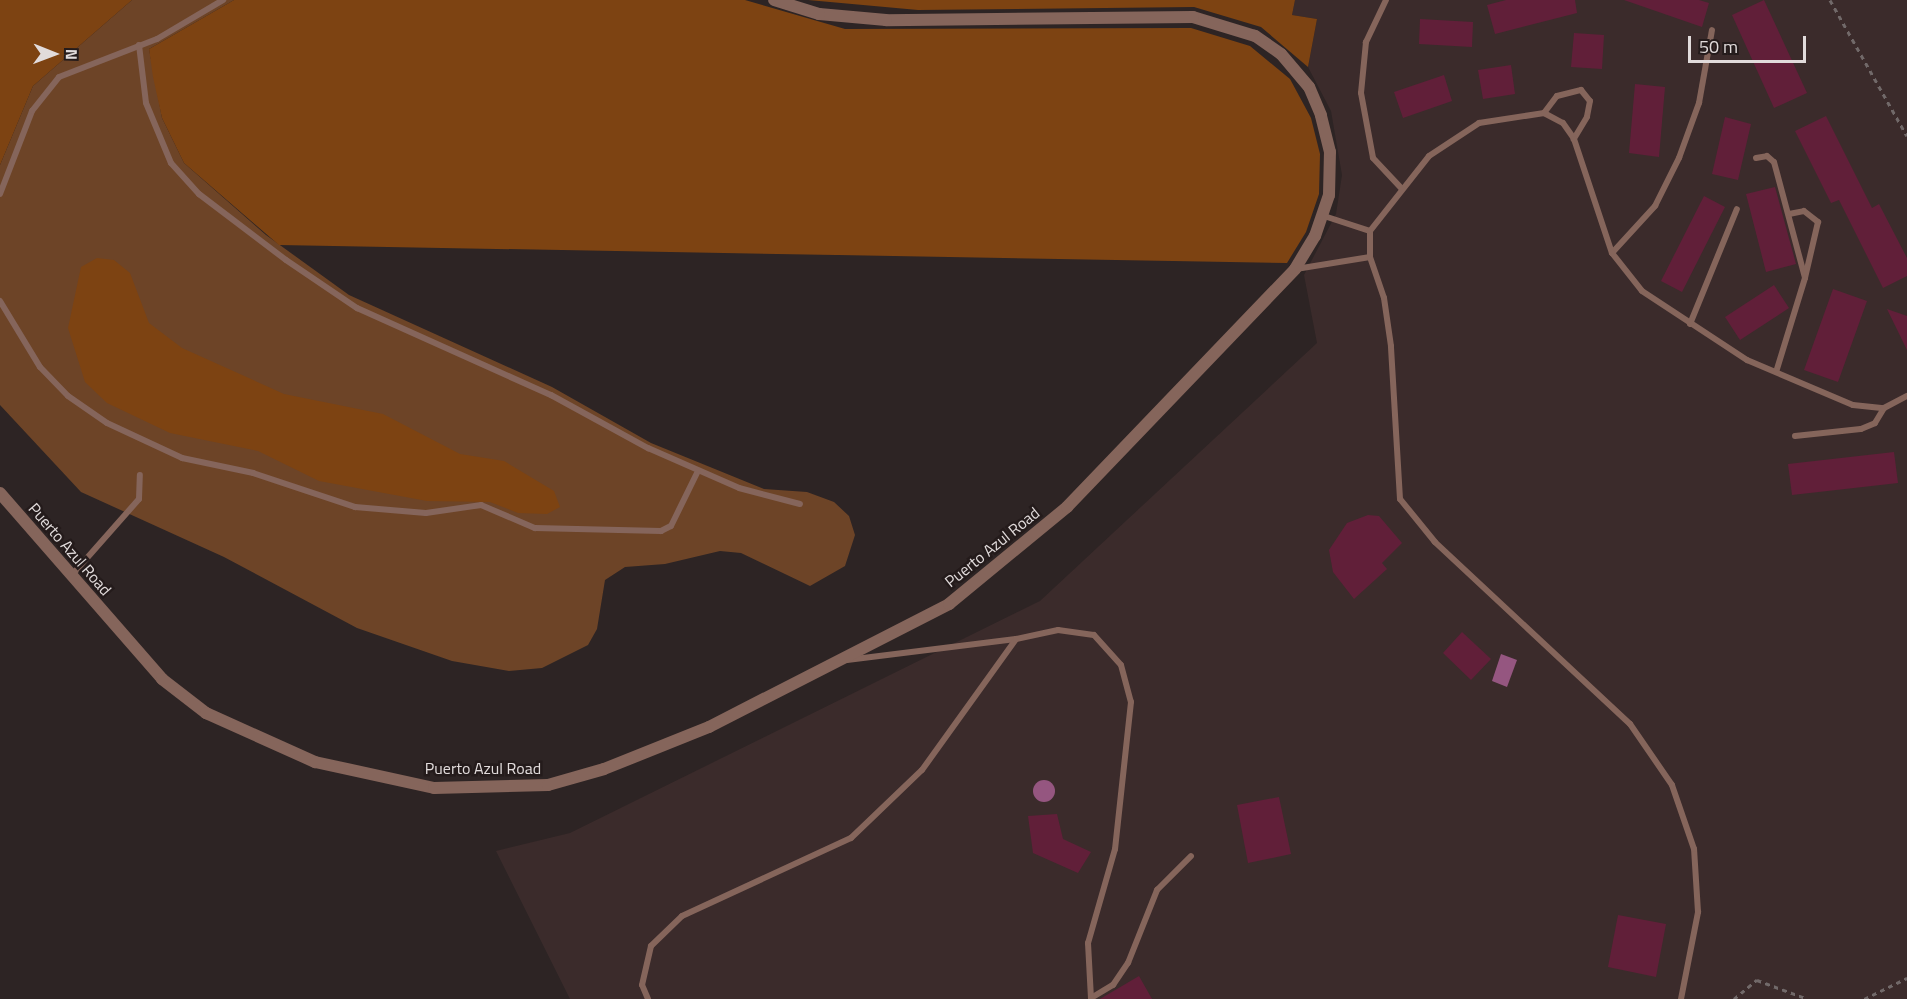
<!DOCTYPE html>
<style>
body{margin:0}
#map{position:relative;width:1907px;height:999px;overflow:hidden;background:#2d2424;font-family:"Titillium Web",sans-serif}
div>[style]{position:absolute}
.built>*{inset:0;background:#3b2b2b}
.green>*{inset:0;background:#6d4427}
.forest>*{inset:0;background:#7d4312}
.water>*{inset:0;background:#955680}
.round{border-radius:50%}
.building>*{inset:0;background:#611f39}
.path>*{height:3px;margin-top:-1.5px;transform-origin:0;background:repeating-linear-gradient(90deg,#716969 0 4.5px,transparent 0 9px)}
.service>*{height:6px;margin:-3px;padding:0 3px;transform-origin:3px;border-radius:3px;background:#85655b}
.minor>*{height:12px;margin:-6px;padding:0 6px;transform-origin:6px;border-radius:6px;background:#85655b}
span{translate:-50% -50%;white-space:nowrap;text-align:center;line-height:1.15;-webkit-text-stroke:5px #241b1b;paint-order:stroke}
.street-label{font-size:16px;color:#e1dbdb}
.north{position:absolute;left:24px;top:24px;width:60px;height:60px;-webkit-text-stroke:4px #241b1b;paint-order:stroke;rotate:91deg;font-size:16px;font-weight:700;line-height:24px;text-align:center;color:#e1dbdb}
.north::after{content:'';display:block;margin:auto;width:21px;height:27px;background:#e1dbdb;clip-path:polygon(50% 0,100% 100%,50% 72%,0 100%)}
.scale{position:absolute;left:1688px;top:36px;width:118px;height:27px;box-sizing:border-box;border:3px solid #e1dbdb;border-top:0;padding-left:8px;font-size:18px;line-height:21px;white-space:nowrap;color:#e1dbdb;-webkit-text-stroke:4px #241b1b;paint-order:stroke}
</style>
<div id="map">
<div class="built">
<i style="clip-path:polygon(1295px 0,1907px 0,1907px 999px,570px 999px,496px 851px,570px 833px,1040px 601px,1317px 343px,1304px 275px,1336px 214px,1342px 175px,1331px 111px,1308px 67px,1317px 19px,1292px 15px)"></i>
</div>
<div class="green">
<i style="clip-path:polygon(132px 0,234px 0,149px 49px,162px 118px,184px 163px,266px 235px,349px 295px,552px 387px,651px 443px,764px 489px,807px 492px,834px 502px,849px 516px,855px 535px,845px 566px,810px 586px,741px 553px,720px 551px,665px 564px,625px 567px,605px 580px,597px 629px,588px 645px,542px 668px,509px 671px,452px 661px,357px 628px,224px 557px,81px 492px,0 405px,0 165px,33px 86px)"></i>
</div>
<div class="forest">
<i style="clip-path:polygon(0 0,132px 0,33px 86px,0 165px)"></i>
<i style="clip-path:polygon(234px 0,745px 0,845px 29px,1191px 28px,1250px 46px,1290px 79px,1311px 118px,1320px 154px,1319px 194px,1306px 232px,1287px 263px,279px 245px,184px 163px,162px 118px,153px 77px,149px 49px)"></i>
<i style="clip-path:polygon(808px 0,1295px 0,1292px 15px,1317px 19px,1308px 67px,1261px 27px,1194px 7px,918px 10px)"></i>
<i style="clip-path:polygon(97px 258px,114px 260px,130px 273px,149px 323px,182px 348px,284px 394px,383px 414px,460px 454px,504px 461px,554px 491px,560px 507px,547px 514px,518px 513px,490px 502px,427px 501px,319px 481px,258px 451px,170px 433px,107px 403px,85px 382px,68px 328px,81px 267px)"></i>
</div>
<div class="water">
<i style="clip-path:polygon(1501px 654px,1517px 660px,1507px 687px,1492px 681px)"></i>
<i class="round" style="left:1033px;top:780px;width:22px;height:22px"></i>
</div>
<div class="building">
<i style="clip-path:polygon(1506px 0,1575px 0,1577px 13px,1495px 34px,1487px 5px)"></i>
<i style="clip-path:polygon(1624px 0,1699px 0,1709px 3px,1702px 27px)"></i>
<i style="clip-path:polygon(1764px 0,1807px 93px,1774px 108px,1732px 15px)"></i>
<i style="clip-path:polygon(1420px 19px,1473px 22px,1472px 47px,1419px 44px)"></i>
<i style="clip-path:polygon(1574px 33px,1604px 35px,1602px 69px,1571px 67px)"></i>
<i style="clip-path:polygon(1511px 65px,1515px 94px,1483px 99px,1478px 70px)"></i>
<i style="clip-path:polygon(1444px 75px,1452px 101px,1403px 118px,1394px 92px)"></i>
<i style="clip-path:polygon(1635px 84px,1665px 87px,1659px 157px,1629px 153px)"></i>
<i style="clip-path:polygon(1826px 116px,1872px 208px,1879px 204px,1907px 258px,1907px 276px,1883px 288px,1839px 200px,1831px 203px,1795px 131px)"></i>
<i style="clip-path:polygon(1725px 117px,1751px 124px,1738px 180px,1712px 174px)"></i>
<i style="clip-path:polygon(1775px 187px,1796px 264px,1766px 272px,1746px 194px)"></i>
<i style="clip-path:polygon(1704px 196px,1725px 207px,1682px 292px,1661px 281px)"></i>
<i style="clip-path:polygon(1774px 285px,1789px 308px,1740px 340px,1725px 317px)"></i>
<i style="clip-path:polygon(1833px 289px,1867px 301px,1838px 382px,1804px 370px)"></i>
<i style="clip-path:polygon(1887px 309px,1907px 316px,1907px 350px)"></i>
<i style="clip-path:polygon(1894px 452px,1898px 483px,1792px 495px,1788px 464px)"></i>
<i style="clip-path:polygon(1368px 515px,1379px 516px,1402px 543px,1382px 563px,1387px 569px,1354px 599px,1333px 572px,1329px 550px,1347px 523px)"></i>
<i style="clip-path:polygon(1462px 632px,1491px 659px,1471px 680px,1443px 653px)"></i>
<i style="clip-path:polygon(1279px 797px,1291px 854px,1248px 863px,1237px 805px)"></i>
<i style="clip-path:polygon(1057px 814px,1063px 839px,1091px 852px,1078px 873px,1033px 853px,1028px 816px)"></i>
<i style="clip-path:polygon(1618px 915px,1666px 924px,1656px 977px,1608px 967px)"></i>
<i style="clip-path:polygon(1139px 976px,1152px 999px,1100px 999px)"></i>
</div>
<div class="path">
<i style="left:1830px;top:0;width:156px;rotate:60.5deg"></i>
<i style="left:1734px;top:999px;width:30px;rotate:-40deg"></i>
<i style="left:1757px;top:980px;width:54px;rotate:20.4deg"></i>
<i style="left:1864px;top:999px;width:48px;rotate:-26deg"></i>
</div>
<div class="service">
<i style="left:1386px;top:0;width:47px;rotate:115.5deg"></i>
<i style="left:1366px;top:42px;width:51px;rotate:95.6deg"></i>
<i style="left:1361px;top:93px;width:66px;rotate:79.5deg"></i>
<i style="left:1373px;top:158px;width:42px;rotate:46.9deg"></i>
<i style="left:139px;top:45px;width:58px;rotate:83.1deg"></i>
<i style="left:146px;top:103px;width:65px;rotate:67.4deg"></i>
<i style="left:171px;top:163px;width:42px;rotate:47.9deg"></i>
<i style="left:199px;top:194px;width:109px;rotate:37.2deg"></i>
<i style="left:286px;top:260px;width:86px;rotate:34.1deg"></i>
<i style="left:357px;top:308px;width:213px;rotate:24.2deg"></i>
<i style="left:551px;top:395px;width:111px;rotate:28.7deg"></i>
<i style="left:648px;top:448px;width:99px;rotate:23.7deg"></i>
<i style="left:739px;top:488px;width:63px;rotate:14.7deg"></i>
<i style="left:1544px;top:113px;width:21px;rotate:-53deg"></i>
<i style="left:1557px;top:96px;width:25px;rotate:-14deg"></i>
<i style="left:1581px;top:90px;width:14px;rotate:51deg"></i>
<i style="left:1590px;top:101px;width:16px;rotate:101deg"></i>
<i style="left:1587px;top:117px;width:26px;rotate:121deg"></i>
<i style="left:1756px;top:158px;width:11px;rotate:-10deg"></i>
<i style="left:1767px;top:156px;width:9px;rotate:41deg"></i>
<i style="left:1774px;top:162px;width:120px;rotate:75deg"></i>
<i style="left:1805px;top:278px;width:98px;rotate:107.1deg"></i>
<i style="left:0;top:194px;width:89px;rotate:-68.9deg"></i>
<i style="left:32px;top:111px;width:43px;rotate:-51.5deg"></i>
<i style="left:59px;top:77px;width:105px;rotate:-21.2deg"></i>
<i style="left:157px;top:39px;width:77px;rotate:-30.6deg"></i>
<i style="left:1789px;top:214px;width:15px;rotate:-11deg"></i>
<i style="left:1804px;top:211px;width:18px;rotate:38deg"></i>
<i style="left:1818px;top:222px;width:57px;rotate:103.1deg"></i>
<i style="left:1324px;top:216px;width:48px;rotate:18.1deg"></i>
<i style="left:1612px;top:253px;width:64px;rotate:-47.5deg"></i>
<i style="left:1655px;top:206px;width:54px;rotate:-63.4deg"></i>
<i style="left:1679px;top:158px;width:59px;rotate:-70deg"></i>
<i style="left:1699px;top:103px;width:74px;rotate:-79.9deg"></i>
<i style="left:1296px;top:269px;width:75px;rotate:-9.2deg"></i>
<i style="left:0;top:301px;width:77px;rotate:58.8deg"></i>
<i style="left:40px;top:367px;width:40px;rotate:46deg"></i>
<i style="left:68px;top:396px;width:47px;rotate:34.7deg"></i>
<i style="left:107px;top:423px;width:83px;rotate:25deg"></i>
<i style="left:182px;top:458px;width:73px;rotate:11.9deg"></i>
<i style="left:253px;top:473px;width:108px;rotate:18.4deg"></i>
<i style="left:355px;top:507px;width:71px;rotate:4.8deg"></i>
<i style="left:426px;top:513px;width:56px;rotate:-8.3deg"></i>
<i style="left:481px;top:505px;width:59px;rotate:23.1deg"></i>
<i style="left:535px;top:528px;width:126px;rotate:1.4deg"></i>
<i style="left:661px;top:531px;width:11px;rotate:-27deg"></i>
<i style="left:671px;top:526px;width:61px;rotate:-63.9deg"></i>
<i style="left:1690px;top:324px;width:124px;rotate:-67.8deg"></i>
<i style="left:1795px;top:436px;width:66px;rotate:-6.1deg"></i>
<i style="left:1861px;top:429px;width:15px;rotate:-23deg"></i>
<i style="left:1875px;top:423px;width:17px;rotate:-59deg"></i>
<i style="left:72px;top:575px;width:101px;rotate:-48.6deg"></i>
<i style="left:139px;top:499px;width:24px;rotate:-88deg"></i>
<i style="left:847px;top:660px;width:170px;rotate:-7.1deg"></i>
<i style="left:1091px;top:998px;width:26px;rotate:-31deg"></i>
<i style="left:1113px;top:985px;width:27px;rotate:-56deg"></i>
<i style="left:1128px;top:963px;width:79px;rotate:-68.3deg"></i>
<i style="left:1157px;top:890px;width:48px;rotate:-45deg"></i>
<i style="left:648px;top:999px;width:15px;rotate:-113deg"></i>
<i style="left:642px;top:985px;width:40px;rotate:-77deg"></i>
<i style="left:651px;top:946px;width:43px;rotate:-44.1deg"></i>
<i style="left:682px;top:916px;width:186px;rotate:-24.8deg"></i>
<i style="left:851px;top:838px;width:98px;rotate:-43.8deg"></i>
<i style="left:922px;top:770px;width:161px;rotate:-54.3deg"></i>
<i style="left:1016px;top:639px;width:43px;rotate:-12.1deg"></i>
<i style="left:1058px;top:630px;width:36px;rotate:8deg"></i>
<i style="left:1094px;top:635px;width:40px;rotate:48deg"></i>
<i style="left:1121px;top:665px;width:38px;rotate:75deg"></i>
<i style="left:1131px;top:702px;width:148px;rotate:96.2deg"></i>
<i style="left:1115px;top:849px;width:98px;rotate:106deg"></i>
<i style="left:1088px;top:943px;width:56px;rotate:86.9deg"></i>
<i style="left:1681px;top:999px;width:89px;rotate:-78.9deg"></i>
<i style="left:1698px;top:912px;width:63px;rotate:-93.6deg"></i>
<i style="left:1694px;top:849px;width:68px;rotate:-109deg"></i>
<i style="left:1672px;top:785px;width:74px;rotate:-124.5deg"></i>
<i style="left:1630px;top:724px;width:267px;rotate:-137deg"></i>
<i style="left:1435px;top:542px;width:55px;rotate:-129.1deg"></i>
<i style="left:1400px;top:499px;width:153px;rotate:-93.4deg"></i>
<i style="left:1391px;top:346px;width:49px;rotate:-98.3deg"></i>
<i style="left:1384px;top:298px;width:43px;rotate:-108.9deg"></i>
<i style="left:1370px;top:257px;width:26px;rotate:-90deg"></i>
<i style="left:1370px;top:231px;width:95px;rotate:-51.8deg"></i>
<i style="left:1429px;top:156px;width:60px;rotate:-33.4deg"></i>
<i style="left:1479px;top:123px;width:66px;rotate:-8.7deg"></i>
<i style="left:1544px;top:113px;width:21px;rotate:28deg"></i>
<i style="left:1563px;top:123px;width:19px;rotate:55deg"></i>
<i style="left:1574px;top:139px;width:120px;rotate:71.6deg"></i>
<i style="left:1612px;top:253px;width:48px;rotate:51.7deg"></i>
<i style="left:1642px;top:291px;width:126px;rotate:33.3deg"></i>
<i style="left:1747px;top:360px;width:115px;rotate:23deg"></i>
<i style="left:1853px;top:405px;width:31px;rotate:6deg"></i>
<i style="left:1884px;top:408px;width:26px;rotate:-28deg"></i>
</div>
<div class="minor">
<i style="left:0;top:493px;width:247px;rotate:48.9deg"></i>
<i style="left:162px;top:679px;width:56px;rotate:37.7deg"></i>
<i style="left:206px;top:713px;width:120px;rotate:24.2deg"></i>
<i style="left:315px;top:762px;width:122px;rotate:12.3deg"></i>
<i style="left:434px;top:788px;width:114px;rotate:-1.5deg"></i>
<i style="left:548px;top:785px;width:58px;rotate:-15.9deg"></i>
<i style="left:604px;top:769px;width:113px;rotate:-21.8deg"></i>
<i style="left:709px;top:727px;width:270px;rotate:-27.1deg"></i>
<i style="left:949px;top:604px;width:153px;rotate:-39.4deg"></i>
<i style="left:1067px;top:507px;width:330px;rotate:-46.2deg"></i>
<i style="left:1295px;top:269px;width:39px;rotate:-59deg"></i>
<i style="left:1315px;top:236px;width:43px;rotate:-71.1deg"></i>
<i style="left:1329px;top:195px;width:43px;rotate:-88.7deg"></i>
<i style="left:1330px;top:152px;width:38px;rotate:-104deg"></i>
<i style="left:1321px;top:115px;width:30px;rotate:-113deg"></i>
<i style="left:1309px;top:87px;width:43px;rotate:-130.3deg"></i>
<i style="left:1281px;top:54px;width:32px;rotate:-145deg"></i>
<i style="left:1255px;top:36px;width:65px;rotate:-163deg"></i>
<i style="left:1193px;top:17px;width:307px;rotate:179.4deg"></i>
<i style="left:886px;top:20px;width:67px;rotate:-174.9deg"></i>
<i style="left:819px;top:14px;width:47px;rotate:-162.7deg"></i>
</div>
<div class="street-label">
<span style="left:992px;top:547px;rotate:-39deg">Puerto Azul Road</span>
<span style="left:70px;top:549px;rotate:49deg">Puerto Azul Road</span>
<span style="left:483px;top:768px">Puerto Azul Road</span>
</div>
<div class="north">N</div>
<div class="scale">50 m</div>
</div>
